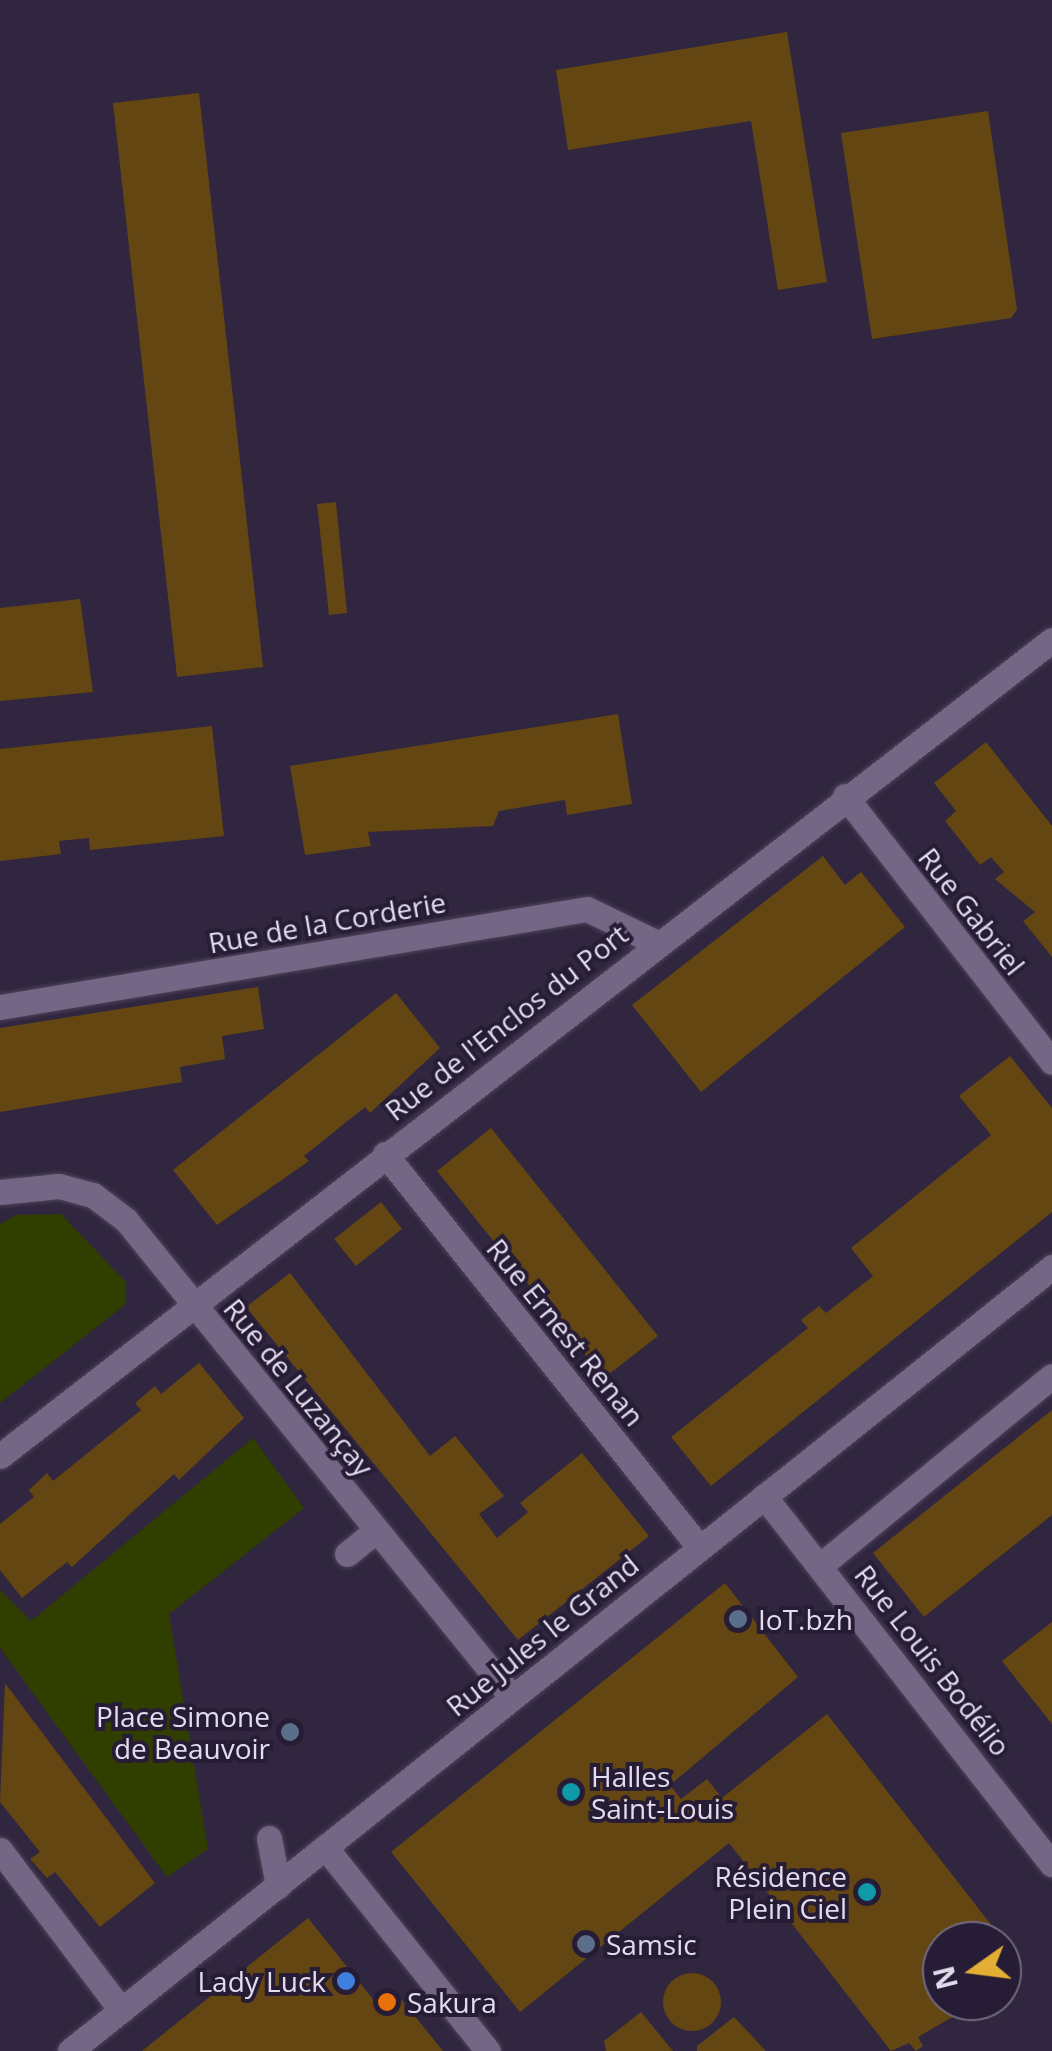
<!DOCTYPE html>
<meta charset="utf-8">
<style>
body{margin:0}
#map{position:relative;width:1052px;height:2051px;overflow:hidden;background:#30263f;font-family:"Open Sans",sans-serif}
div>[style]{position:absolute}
.green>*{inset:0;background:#303e00}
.building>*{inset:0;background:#644612}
.round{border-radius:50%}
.roads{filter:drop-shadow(0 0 2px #4d445a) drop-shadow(0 0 2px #4d445a)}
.minor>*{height:25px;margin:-12.5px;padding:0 12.5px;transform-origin:12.5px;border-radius:12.5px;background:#736785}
.dots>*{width:28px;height:28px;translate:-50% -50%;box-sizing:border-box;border:5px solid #271c35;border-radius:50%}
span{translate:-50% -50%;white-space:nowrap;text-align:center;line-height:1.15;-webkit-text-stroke:8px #271c35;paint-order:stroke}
.street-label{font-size:28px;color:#e2dced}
.poi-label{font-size:28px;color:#e2dced}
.left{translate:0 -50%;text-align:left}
.right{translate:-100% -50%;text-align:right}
.north{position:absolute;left:922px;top:1921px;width:100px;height:100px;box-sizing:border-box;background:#271c35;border:2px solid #72697f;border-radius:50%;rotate:256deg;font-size:28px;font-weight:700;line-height:40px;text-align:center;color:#e2dced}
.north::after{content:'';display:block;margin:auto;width:35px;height:45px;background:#e3ae34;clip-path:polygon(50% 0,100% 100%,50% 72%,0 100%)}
</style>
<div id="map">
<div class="green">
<i style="clip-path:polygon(61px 1214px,126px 1282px,126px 1304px,0 1403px,0 1224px,16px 1215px)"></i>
<i style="clip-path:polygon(253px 1438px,304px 1508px,169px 1614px,208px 1849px,167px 1877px,0 1648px,0 1590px,31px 1621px)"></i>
</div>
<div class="building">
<i style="clip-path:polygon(787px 32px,827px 282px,778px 290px,751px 121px,568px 150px,556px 70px)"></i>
<i style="clip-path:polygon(199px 93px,263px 667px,177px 677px,113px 103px)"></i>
<i style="clip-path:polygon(988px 111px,1017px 309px,1011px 318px,872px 339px,841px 133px)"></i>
<i style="clip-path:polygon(336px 502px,347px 613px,329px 615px,317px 504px)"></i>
<i style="clip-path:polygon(80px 599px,93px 692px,0 701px,0 608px)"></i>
<i style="clip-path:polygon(618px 714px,632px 804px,567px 815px,565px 800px,499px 811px,493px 826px,368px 832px,371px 846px,305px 855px,290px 766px)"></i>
<i style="clip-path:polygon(212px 726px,224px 836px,90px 850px,89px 838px,59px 841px,61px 854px,0 861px,0 749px)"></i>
<i style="clip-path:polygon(986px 742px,1052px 826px,1052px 957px,1023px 921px,1035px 912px,995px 879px,1004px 872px,991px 857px,980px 865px,945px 821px,956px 811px,934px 783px)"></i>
<i style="clip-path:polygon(823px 856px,845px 885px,861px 872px,905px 927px,701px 1092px,632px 1005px)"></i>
<i style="clip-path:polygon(258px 987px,264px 1029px,222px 1036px,225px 1059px,180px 1067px,182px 1082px,0 1112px,0 1028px)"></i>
<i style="clip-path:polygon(396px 993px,440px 1048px,370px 1113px,365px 1107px,304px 1156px,309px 1161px,217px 1225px,173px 1170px)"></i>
<i style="clip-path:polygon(1010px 1056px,1052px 1108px,1052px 1212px,711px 1486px,671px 1437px,808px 1328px,801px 1320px,819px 1306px,826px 1313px,873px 1276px,851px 1248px,991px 1135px,959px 1096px)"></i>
<i style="clip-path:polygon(491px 1128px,658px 1336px,604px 1378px,437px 1171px)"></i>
<i style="clip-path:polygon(381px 1202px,402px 1229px,356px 1266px,334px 1239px)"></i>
<i style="clip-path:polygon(290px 1273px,430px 1456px,455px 1436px,504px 1496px,479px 1514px,497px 1538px,528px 1512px,520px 1503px,582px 1453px,649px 1536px,518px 1640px,246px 1307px)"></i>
<i style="clip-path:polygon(199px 1363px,244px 1418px,179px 1480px,174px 1474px,72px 1567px,67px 1562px,22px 1598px,0 1570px,0 1524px,34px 1497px,29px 1490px,47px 1473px,53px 1481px,141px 1410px,135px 1403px,155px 1386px,161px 1394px)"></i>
<i style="clip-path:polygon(1052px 1410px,1052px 1515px,924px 1617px,873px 1553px)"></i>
<i style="clip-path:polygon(725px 1583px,798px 1677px,670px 1785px,681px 1799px,707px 1779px,722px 1798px,827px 1714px,1017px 1958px,1002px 1970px,1002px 1941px,942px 1941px,942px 2001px,980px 2001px,918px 2037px,923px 2046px,916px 2051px,909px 2043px,891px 2051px,729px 1843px,520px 2012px,391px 1852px)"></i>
<i style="clip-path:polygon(1052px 1622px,1052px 1724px,1002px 1661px)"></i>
<i style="clip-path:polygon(5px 1683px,155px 1883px,100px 1927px,55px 1872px,47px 1878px,30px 1859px,40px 1852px,0 1802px)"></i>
<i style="clip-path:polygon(308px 1918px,384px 2013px,401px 1999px,443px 2051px,142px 2051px)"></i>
<i class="round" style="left:663px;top:1973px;width:58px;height:58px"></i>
<i style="clip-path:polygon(641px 2012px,673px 2051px,606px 2051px,604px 2041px)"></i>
<i style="clip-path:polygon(734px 2017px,766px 2051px,697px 2051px,697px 2046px)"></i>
</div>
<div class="roads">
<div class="minor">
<i style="left:845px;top:796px;width:337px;rotate:52.1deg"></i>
<i style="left:0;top:1007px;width:595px;rotate:-9.48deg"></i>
<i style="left:587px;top:909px;width:78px;rotate:25.9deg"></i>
<i style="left:385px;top:1154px;width:504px;rotate:51.36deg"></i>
<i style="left:0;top:1192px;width:59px;rotate:-5.8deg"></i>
<i style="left:59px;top:1186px;width:35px;rotate:15deg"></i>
<i style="left:93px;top:1195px;width:41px;rotate:37.1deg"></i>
<i style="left:126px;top:1220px;width:614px;rotate:51.02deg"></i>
<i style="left:0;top:1456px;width:1331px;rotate:-37.8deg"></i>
<i style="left:764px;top:1496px;width:467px;rotate:52deg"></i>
<i style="left:347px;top:1554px;width:38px;rotate:-39deg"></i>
<i style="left:821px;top:1565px;width:298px;rotate:-39.3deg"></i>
<i style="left:269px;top:1838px;width:49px;rotate:79.4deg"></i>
<i style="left:325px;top:1847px;width:261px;rotate:51.4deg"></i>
<i style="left:0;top:1850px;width:201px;rotate:52.9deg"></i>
<i style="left:70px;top:2051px;width:1257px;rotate:-38.6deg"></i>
</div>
</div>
<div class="dots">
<i style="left:738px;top:1619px;background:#5c6f8a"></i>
<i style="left:290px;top:1732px;background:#5c6f8a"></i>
<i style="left:571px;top:1792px;background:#0f9aa8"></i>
<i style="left:867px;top:1892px;background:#0f9aa8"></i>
<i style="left:586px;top:1944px;background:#5c6f8a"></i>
<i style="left:346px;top:1981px;background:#3f7fe0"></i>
<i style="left:387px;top:2002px;background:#e8710a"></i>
</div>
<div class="street-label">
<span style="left:972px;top:911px;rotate:52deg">Rue Gabriel</span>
<span style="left:327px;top:922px;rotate:-10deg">Rue de la Corderie</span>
<span style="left:506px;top:1022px;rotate:-38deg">Rue de l'Enclos du Port</span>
<span style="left:566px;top:1332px;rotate:51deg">Rue Ernest Renan</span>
<span style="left:299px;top:1387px;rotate:51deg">Rue de Luzançay</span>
<span style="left:542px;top:1635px;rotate:-39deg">Rue Jules le Grand</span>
<span style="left:933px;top:1660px;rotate:52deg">Rue Louis Bodélio</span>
</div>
<div class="poi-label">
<span class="left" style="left:758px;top:1619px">IoT.bzh</span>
<span class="right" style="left:270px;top:1732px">Place Simone<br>de Beauvoir</span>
<span class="left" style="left:591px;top:1792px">Halles<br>Saint-Louis</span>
<span class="right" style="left:847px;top:1892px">Résidence<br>Plein Ciel</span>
<span class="left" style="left:606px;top:1944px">Samsic</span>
<span class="right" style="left:326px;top:1981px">Lady Luck</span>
<span class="left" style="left:407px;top:2002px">Sakura</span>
</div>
<div class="north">N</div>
</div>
